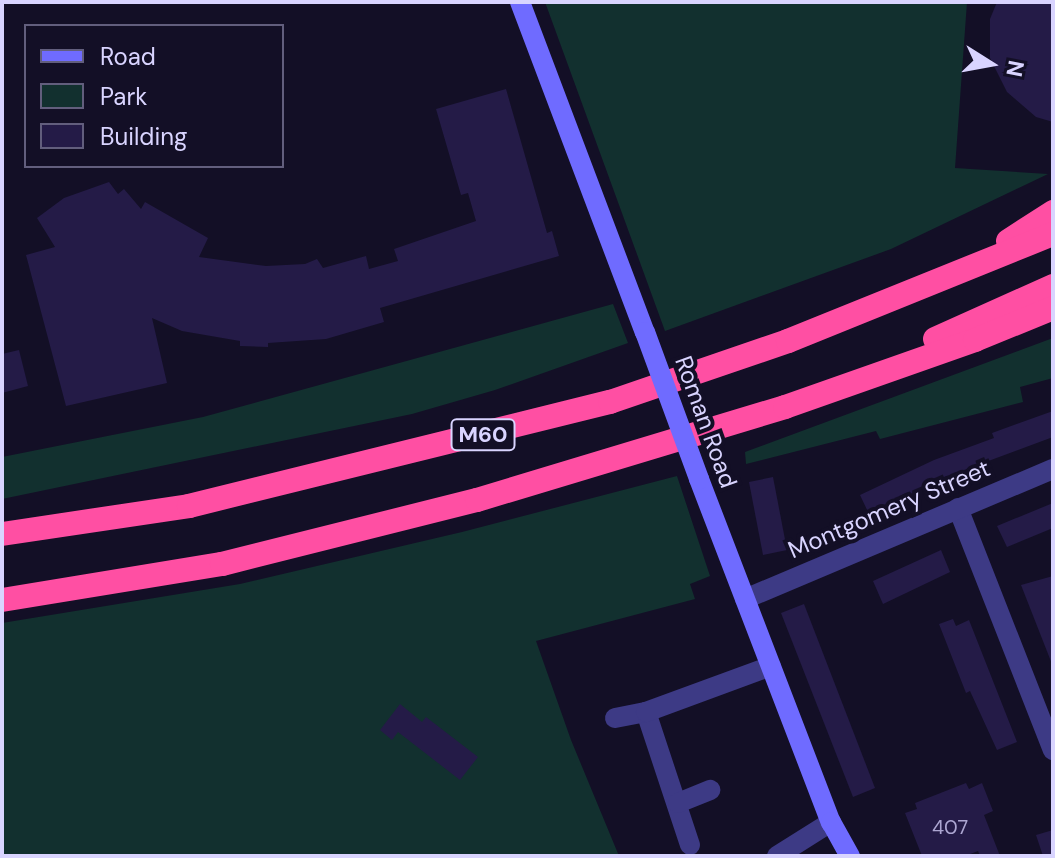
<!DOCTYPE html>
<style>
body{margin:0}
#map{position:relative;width:1055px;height:858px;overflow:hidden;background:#130f26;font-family:"DM Sans",sans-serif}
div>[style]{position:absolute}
.green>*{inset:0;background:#12302f}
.building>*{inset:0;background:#241b47}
.street>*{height:20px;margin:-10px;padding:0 10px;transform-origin:10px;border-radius:10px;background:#3d3a85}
.secondary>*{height:20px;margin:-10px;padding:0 10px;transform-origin:10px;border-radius:10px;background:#6f6bff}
.highway>*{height:24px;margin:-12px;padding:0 12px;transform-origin:12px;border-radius:12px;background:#ff4fa3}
.secondary-bridge>*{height:20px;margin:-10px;padding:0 10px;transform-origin:10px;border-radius:10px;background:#6f6bff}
span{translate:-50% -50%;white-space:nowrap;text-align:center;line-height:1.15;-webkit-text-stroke:8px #130f26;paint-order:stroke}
.number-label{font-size:20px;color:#aca6d1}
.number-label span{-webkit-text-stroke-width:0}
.shield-label span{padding:2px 6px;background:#130f26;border:2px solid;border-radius:6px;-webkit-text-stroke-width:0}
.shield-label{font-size:22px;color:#d9d4ff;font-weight:700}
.street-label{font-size:24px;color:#d9d4ff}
.frame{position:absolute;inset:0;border:4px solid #d9d4ff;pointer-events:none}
.legend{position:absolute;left:24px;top:24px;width:260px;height:144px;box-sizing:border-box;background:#130f26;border:2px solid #625e7d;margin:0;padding:10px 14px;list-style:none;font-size:24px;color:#d9d4ff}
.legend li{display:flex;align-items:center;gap:16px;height:40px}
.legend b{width:40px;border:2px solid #625e7d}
.north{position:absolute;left:951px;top:24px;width:80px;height:80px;-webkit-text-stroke:6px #130f26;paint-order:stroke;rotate:101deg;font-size:22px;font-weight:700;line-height:32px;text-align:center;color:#d9d4ff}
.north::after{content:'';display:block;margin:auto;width:28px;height:36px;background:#d9d4ff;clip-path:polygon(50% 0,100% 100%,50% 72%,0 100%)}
</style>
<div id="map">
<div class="green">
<i style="clip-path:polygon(545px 2px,967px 2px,955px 168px,1048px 174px,891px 249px,665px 331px)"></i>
<i style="clip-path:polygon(613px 304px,628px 343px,495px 390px,412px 414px,2px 499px,2px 457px,203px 417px)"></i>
<i style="clip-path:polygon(1053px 338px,1053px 378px,1020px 387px,1023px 402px,880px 439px,876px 431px,746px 464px,745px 452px)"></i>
<i style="clip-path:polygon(677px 476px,710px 576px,690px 584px,695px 599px,536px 641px,571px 740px,619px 856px,2px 856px,2px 623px,240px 584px,462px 532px)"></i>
</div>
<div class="building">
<i style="clip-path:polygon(997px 2px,1053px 2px,1053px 122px,1036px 117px,1007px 92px,990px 58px,990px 19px)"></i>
<i style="clip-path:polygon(506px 89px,547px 233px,552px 231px,559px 256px,380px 308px,384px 322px,326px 339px,268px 343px,268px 347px,240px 346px,240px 341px,182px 331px,152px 318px,167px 383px,66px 406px,26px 255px,55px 247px,37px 218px,64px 198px,109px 182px,118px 194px,124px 189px,141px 209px,145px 202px,208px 238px,199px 257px,266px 266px,305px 264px,317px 259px,323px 268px,366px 256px,369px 269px,398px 261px,394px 249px,476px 221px,468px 193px,461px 195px,436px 109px)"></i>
<i style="clip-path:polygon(19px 350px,28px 386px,2px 393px,2px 354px)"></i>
<i style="clip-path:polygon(1053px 411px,1053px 437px,956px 473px,869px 514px,860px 495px,934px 460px,994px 438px,992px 433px)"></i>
<i style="clip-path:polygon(773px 477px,787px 550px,763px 555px,749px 482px)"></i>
<i style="clip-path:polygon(1053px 503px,1053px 528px,1007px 547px,997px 526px)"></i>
<i style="clip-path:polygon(941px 550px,950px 572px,883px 604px,873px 581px)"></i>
<i style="clip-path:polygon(1053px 576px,1053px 664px,1052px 664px,1021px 585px)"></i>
<i style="clip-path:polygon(804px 604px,875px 788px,853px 797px,781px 613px)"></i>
<i style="clip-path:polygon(953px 619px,956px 626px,969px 620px,1017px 742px,997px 750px,970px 691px,966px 693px,939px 624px)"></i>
<i style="clip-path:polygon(400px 704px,422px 722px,426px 717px,478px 757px,460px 780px,398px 732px,392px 740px,380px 730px)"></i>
<i style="clip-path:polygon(966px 783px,969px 789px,982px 783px,993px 811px,984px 815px,1000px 856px,980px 856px,978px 851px,965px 856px,922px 856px,905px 813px,917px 809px,915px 803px)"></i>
<i style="clip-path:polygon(1053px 830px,1053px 856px,1043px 856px,1036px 835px)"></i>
</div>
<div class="street">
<i style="left:958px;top:508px;width:260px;rotate:68.6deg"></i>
<i style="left:745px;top:599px;width:334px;rotate:-22.9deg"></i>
<i style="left:646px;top:712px;width:140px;rotate:71.7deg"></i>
<i style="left:615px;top:718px;width:32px;rotate:-11deg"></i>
<i style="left:646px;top:712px;width:133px;rotate:-20.2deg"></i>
<i style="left:678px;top:803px;width:35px;rotate:-22deg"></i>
<i style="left:777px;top:856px;width:64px;rotate:-32.2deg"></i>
</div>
<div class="secondary">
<i style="left:520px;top:2px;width:353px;rotate:69.3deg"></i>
<i style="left:699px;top:479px;width:368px;rotate:69deg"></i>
<i style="left:831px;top:822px;width:39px;rotate:61deg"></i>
</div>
<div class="highway">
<i style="left:1008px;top:241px;width:54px;rotate:-32.8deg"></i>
<i style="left:935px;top:339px;width:129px;rotate:-24.2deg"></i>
<i style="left:2px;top:534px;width:189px;rotate:-8.5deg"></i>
<i style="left:189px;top:506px;width:434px;rotate:-13.9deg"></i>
<i style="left:610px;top:402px;width:188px;rotate:-18.9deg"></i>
<i style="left:788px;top:341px;width:286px;rotate:-22deg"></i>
<i style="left:2px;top:600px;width:223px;rotate:-9.3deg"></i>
<i style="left:222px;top:564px;width:263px;rotate:-14.1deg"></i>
<i style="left:477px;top:500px;width:322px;rotate:-16.8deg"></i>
<i style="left:785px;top:407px;width:201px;rotate:-19.4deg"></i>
<i style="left:975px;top:340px;width:84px;rotate:-22.3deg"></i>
</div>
<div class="secondary-bridge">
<i style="left:645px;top:332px;width:157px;rotate:69.8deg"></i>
</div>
<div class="number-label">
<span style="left:950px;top:827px">407</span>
</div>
<div class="shield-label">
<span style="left:483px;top:435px">M60</span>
</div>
<div class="street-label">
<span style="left:706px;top:422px;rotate:70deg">Roman Road</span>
<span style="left:889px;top:509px;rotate:-23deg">Montgomery Street</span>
</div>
<div class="frame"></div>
<ul class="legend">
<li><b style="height:10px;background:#6f6bff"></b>Road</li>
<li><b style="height:22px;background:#12302f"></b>Park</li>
<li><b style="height:22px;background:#241b47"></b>Building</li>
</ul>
<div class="north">N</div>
</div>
